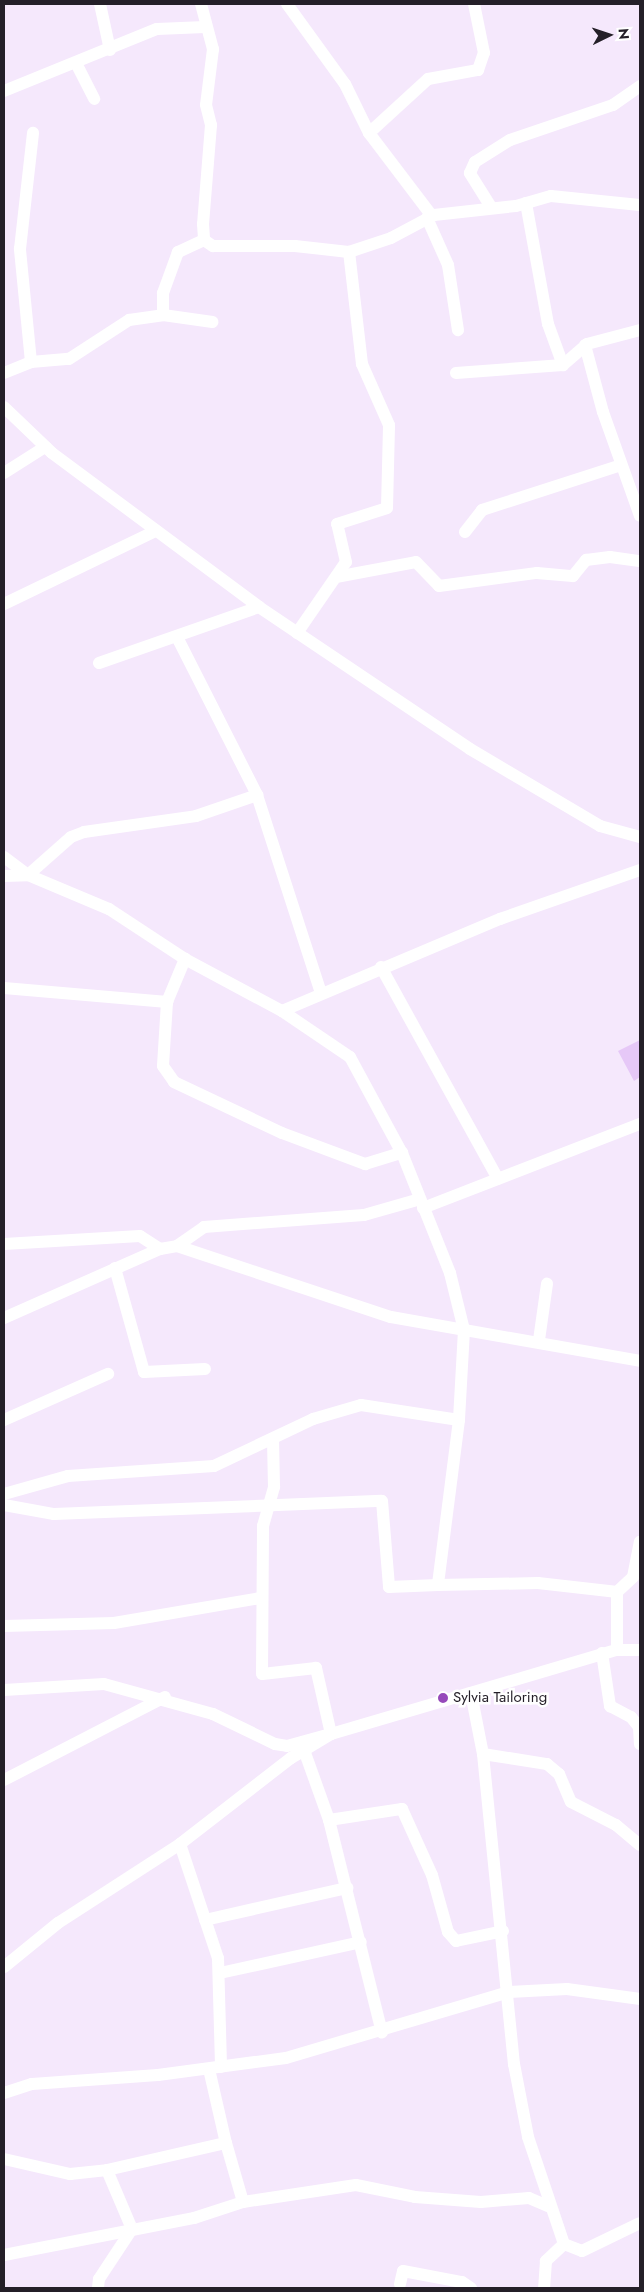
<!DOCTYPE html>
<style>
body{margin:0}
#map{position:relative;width:644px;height:2292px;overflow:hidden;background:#f5e8fc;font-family:Jost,sans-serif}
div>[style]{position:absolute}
.green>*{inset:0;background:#e6c8f7}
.minor>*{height:12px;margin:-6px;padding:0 6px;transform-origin:6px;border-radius:6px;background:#fff}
.dots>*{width:14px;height:14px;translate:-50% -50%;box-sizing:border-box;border:2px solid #fff;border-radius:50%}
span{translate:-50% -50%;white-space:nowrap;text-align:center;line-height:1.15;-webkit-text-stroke:5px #fff;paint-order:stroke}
.poi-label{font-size:15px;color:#241f28}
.left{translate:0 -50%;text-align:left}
.frame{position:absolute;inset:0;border:5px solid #241f28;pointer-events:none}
.north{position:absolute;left:584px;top:10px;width:50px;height:50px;-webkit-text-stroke:4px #fff;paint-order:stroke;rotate:86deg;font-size:14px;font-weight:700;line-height:20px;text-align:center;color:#241f28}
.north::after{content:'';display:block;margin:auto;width:18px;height:22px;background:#241f28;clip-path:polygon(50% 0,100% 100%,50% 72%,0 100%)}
</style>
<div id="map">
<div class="green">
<i style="clip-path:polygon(640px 1040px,640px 1077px,634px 1081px,618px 1051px)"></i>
</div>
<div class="minor">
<i style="left:100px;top:4px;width:47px;rotate:77.7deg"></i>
<i style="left:201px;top:4px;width:47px;rotate:75.1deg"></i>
<i style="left:213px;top:49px;width:56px;rotate:97.1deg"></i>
<i style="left:206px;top:105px;width:21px;rotate:76deg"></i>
<i style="left:211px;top:125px;width:99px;rotate:94.6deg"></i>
<i style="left:203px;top:224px;width:16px;rotate:86deg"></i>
<i style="left:204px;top:240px;width:11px;rotate:34deg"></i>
<i style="left:213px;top:246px;width:82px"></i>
<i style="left:295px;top:246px;width:54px;rotate:6.3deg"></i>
<i style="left:349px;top:252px;width:44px;rotate:-18.4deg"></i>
<i style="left:391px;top:238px;width:49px;rotate:-28.1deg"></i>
<i style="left:434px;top:215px;width:82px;rotate:-6.3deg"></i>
<i style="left:516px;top:206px;width:36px;rotate:-16deg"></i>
<i style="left:551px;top:196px;width:89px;rotate:5.8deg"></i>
<i style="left:287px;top:4px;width:99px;rotate:54.1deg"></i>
<i style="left:345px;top:84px;width:55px;rotate:63.9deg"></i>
<i style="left:77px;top:65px;width:38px;rotate:63deg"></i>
<i style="left:4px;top:91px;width:165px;rotate:-22.1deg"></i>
<i style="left:157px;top:29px;width:48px;rotate:-2.4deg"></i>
<i style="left:526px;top:203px;width:123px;rotate:79.7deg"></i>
<i style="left:548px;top:324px;width:44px;rotate:69.9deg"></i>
<i style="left:491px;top:207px;width:40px;rotate:-122deg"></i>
<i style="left:470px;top:173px;width:12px;rotate:-66deg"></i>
<i style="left:475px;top:162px;width:41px;rotate:-32.2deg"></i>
<i style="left:510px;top:140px;width:109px;rotate:-18.8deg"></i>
<i style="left:613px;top:105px;width:33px;rotate:-35deg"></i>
<i style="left:432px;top:216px;width:104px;rotate:-127.2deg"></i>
<i style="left:369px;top:133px;width:80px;rotate:-42.5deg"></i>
<i style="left:428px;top:79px;width:51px;rotate:-10.2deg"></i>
<i style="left:478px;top:70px;width:18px;rotate:-71deg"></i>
<i style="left:484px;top:53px;width:50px;rotate:-101.5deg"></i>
<i style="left:427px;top:218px;width:51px;rotate:65.9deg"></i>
<i style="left:448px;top:265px;width:66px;rotate:81.3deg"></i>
<i style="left:204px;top:240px;width:29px;rotate:155deg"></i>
<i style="left:178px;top:252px;width:44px;rotate:110.1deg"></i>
<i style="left:163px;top:293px;width:22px;rotate:90deg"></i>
<i style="left:163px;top:315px;width:50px;rotate:8deg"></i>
<i style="left:585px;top:345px;width:69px;rotate:75deg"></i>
<i style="left:603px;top:412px;width:110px;rotate:70.4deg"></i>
<i style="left:31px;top:362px;width:38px;rotate:-5deg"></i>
<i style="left:69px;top:359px;width:72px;rotate:-33deg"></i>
<i style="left:129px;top:320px;width:34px;rotate:-8deg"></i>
<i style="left:4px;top:373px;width:29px;rotate:-22deg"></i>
<i style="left:31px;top:362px;width:114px;rotate:-95.6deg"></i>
<i style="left:20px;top:249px;width:117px;rotate:-83.6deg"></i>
<i style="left:456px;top:373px;width:107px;rotate:-4.3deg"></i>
<i style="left:563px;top:365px;width:32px;rotate:-41deg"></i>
<i style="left:587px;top:344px;width:55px;rotate:-14.8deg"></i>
<i style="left:4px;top:407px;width:66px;rotate:43.8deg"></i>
<i style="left:52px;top:453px;width:258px;rotate:36.6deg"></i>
<i style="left:259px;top:607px;width:254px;rotate:33.9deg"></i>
<i style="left:470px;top:749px;width:151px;rotate:30.6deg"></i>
<i style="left:600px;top:826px;width:41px;rotate:15.4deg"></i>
<i style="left:4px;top:473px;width:49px;rotate:-32.4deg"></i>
<i style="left:465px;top:532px;width:28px;rotate:-52deg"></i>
<i style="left:482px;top:510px;width:146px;rotate:-17.9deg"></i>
<i style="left:336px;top:577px;width:81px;rotate:-10.6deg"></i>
<i style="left:416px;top:562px;width:33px;rotate:46deg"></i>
<i style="left:439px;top:586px;width:99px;rotate:-7.6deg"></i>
<i style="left:537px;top:573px;width:36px;rotate:5deg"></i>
<i style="left:573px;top:576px;width:21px;rotate:-51deg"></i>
<i style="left:586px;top:560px;width:24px;rotate:-7deg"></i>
<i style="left:610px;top:557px;width:30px;rotate:8deg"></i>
<i style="left:4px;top:604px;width:169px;rotate:-25.7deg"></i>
<i style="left:297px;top:633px;width:86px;rotate:-55.4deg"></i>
<i style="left:346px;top:562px;width:39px;rotate:-103deg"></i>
<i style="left:337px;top:524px;width:52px;rotate:-17.7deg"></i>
<i style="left:387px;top:508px;width:83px;rotate:-88.6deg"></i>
<i style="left:389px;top:425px;width:67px;rotate:-113.9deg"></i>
<i style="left:362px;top:364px;width:113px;rotate:-96.6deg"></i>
<i style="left:177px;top:637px;width:177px;rotate:63.1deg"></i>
<i style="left:257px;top:795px;width:208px;rotate:72.1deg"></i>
<i style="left:99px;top:663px;width:170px;rotate:-19.3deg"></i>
<i style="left:4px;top:857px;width:30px;rotate:37deg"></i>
<i style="left:28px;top:875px;width:88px;rotate:22.8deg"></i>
<i style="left:109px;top:909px;width:91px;rotate:33.3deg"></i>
<i style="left:185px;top:959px;width:110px;rotate:28.2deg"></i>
<i style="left:282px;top:1011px;width:82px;rotate:34.1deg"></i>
<i style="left:350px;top:1057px;width:109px;rotate:61.6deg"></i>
<i style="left:402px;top:1153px;width:129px;rotate:68.2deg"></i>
<i style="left:450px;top:1273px;width:59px;rotate:76.2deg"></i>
<i style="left:464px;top:1330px;width:90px;rotate:93.2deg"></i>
<i style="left:459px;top:1420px;width:166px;rotate:97.3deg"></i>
<i style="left:438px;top:1585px;width:100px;rotate:-1.1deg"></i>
<i style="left:538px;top:1583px;width:80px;rotate:6.5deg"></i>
<i style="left:4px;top:876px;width:24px;rotate:-2deg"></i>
<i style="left:28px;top:875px;width:57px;rotate:-41.5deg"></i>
<i style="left:71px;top:837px;width:14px;rotate:-21deg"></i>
<i style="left:84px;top:832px;width:113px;rotate:-8.1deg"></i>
<i style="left:196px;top:816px;width:65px;rotate:-19deg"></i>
<i style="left:381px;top:967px;width:242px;rotate:61.1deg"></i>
<i style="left:4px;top:988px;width:164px;rotate:4.9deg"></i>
<i style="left:167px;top:1002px;width:47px;rotate:-67.3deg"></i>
<i style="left:167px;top:1002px;width:64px;rotate:93.6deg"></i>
<i style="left:163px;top:1066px;width:19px;rotate:55deg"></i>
<i style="left:174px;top:1082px;width:119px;rotate:25.3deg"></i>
<i style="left:282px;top:1133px;width:89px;rotate:20.5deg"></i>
<i style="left:365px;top:1164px;width:39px;rotate:-17deg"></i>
<i style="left:282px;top:1011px;width:237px;rotate:-22.9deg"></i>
<i style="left:500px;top:919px;width:148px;rotate:-19.3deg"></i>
<i style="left:423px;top:1208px;width:233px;rotate:-21.2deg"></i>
<i style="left:4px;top:1244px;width:136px;rotate:-3.4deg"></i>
<i style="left:140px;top:1236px;width:24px;rotate:33deg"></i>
<i style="left:177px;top:1246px;width:33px;rotate:-35deg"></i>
<i style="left:204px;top:1227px;width:160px;rotate:-4.3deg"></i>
<i style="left:364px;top:1215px;width:58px;rotate:-15.9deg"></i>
<i style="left:115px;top:1268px;width:108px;rotate:74.4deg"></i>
<i style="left:144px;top:1372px;width:61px;rotate:-2.8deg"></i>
<i style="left:4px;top:1318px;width:171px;rotate:-23.9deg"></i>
<i style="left:160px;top:1249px;width:17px;rotate:-10deg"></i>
<i style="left:177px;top:1246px;width:225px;rotate:18.4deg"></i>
<i style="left:391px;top:1317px;width:253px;rotate:10deg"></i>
<i style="left:539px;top:1340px;width:57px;rotate:-81.9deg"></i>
<i style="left:4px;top:1420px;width:114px;rotate:-23.9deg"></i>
<i style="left:4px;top:1494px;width:66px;rotate:-15.7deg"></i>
<i style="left:68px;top:1476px;width:146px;rotate:-3.9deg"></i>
<i style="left:214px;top:1466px;width:110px;rotate:-25.4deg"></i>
<i style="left:313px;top:1419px;width:50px;rotate:-16.3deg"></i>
<i style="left:361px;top:1405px;width:99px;rotate:8.7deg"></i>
<i style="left:4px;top:1505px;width:51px;rotate:10.2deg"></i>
<i style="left:54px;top:1514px;width:328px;rotate:-2.3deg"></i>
<i style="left:382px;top:1501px;width:86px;rotate:85.3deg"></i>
<i style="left:389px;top:1587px;width:49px;rotate:-2.3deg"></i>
<i style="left:4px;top:1626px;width:110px;rotate:-1.6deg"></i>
<i style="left:114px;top:1623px;width:149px;rotate:-9.7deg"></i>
<i style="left:617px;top:1650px;width:23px"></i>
<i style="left:602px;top:1653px;width:54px;rotate:81.4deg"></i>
<i style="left:610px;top:1706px;width:24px;rotate:28deg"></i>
<i style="left:631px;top:1717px;width:13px;rotate:51deg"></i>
<i style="left:639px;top:1727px;width:17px;rotate:87deg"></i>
<i style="left:4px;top:1690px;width:100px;rotate:-3.4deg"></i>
<i style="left:104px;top:1684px;width:113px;rotate:15.4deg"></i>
<i style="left:213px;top:1714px;width:69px;rotate:25.8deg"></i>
<i style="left:275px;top:1744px;width:12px;rotate:9deg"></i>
<i style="left:287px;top:1746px;width:46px;rotate:-15.3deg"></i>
<i style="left:331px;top:1734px;width:68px;rotate:-102.8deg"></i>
<i style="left:316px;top:1668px;width:54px;rotate:173.7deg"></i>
<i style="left:262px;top:1674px;width:148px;rotate:-89.6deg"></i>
<i style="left:263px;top:1526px;width:41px;rotate:-74.2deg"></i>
<i style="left:274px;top:1487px;width:46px;rotate:-91.2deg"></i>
<i style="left:471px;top:1693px;width:62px;rotate:78.9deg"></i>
<i style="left:483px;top:1754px;width:312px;rotate:84.3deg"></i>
<i style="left:514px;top:2064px;width:74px;rotate:79.1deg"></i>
<i style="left:528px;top:2137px;width:113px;rotate:71.4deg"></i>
<i style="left:564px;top:2244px;width:25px;rotate:137deg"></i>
<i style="left:546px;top:2261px;width:27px;rotate:94deg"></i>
<i style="left:304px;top:1750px;width:74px;rotate:70.3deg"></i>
<i style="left:329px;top:1820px;width:219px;rotate:76deg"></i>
<i style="left:483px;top:1754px;width:65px;rotate:8.9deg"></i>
<i style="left:547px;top:1764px;width:16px;rotate:40deg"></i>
<i style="left:559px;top:1774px;width:30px;rotate:67deg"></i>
<i style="left:571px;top:1802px;width:51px;rotate:27.1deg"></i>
<i style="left:616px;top:1825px;width:31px;rotate:40deg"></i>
<i style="left:4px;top:1780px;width:181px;rotate:-27.3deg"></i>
<i style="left:329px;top:1820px;width:74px;rotate:-8.6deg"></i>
<i style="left:402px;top:1809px;width:72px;rotate:65.6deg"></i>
<i style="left:432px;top:1875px;width:59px;rotate:74.3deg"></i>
<i style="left:448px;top:1932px;width:12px;rotate:48deg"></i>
<i style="left:456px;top:1941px;width:48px;rotate:-12deg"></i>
<i style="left:180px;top:1844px;width:120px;rotate:71.6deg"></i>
<i style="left:218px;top:1958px;width:109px;rotate:88.4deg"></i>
<i style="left:205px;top:1920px;width:146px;rotate:-12.7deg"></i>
<i style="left:4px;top:1967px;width:70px;rotate:-39.2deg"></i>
<i style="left:58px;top:1923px;width:145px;rotate:-32.9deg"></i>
<i style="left:180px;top:1844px;width:140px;rotate:-37.8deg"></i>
<i style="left:291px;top:1758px;width:47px;rotate:-31deg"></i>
<i style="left:331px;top:1734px;width:298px;rotate:-16.4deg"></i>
<i style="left:617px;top:1650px;width:58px;rotate:-90deg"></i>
<i style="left:617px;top:1592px;width:22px;rotate:-43deg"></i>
<i style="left:633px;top:1577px;width:36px;rotate:-79deg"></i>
<i style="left:220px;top:1973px;width:144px;rotate:-12.4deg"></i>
<i style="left:209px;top:2069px;width:76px;rotate:77.1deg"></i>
<i style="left:4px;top:2093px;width:29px;rotate:-18deg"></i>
<i style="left:32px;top:2084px;width:126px;rotate:-4.1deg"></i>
<i style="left:158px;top:2075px;width:129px;rotate:-7.6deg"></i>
<i style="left:286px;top:2058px;width:233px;rotate:-16.5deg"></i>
<i style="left:509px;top:1992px;width:58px;rotate:-3deg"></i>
<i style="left:567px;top:1989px;width:74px;rotate:7.8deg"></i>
<i style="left:4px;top:2159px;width:68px;rotate:12.8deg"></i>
<i style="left:70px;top:2174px;width:37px;rotate:-6deg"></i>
<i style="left:107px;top:2170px;width:122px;rotate:-12.8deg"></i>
<i style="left:226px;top:2143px;width:61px;rotate:73.9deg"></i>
<i style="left:243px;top:2202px;width:114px;rotate:-8.6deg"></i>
<i style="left:356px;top:2185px;width:60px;rotate:11.5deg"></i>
<i style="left:415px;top:2197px;width:66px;rotate:4.3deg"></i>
<i style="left:481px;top:2202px;width:48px;rotate:-4.8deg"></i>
<i style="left:529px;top:2198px;width:21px;rotate:23deg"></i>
<i style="left:564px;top:2244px;width:19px;rotate:21deg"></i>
<i style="left:582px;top:2251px;width:64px;rotate:-25.8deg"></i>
<i style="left:4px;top:2255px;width:194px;rotate:-11deg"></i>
<i style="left:194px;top:2218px;width:52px;rotate:-18.1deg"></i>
<i style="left:400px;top:2284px;width:13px;rotate:-77deg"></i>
<i style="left:403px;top:2271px;width:60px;rotate:10.6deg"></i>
<i style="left:462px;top:2282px;width:11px;rotate:34deg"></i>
<i style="left:98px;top:2288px;width:9px;rotate:-84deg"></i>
<i style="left:99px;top:2279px;width:60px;rotate:-56.6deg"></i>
<i style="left:132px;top:2229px;width:64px;rotate:-113deg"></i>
</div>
<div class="dots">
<i style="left:443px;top:1698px;background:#9649ba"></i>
</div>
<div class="poi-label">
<span class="left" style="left:453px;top:1698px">Sylvia Tailoring</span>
</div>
<div class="frame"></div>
<div class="north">N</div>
</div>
